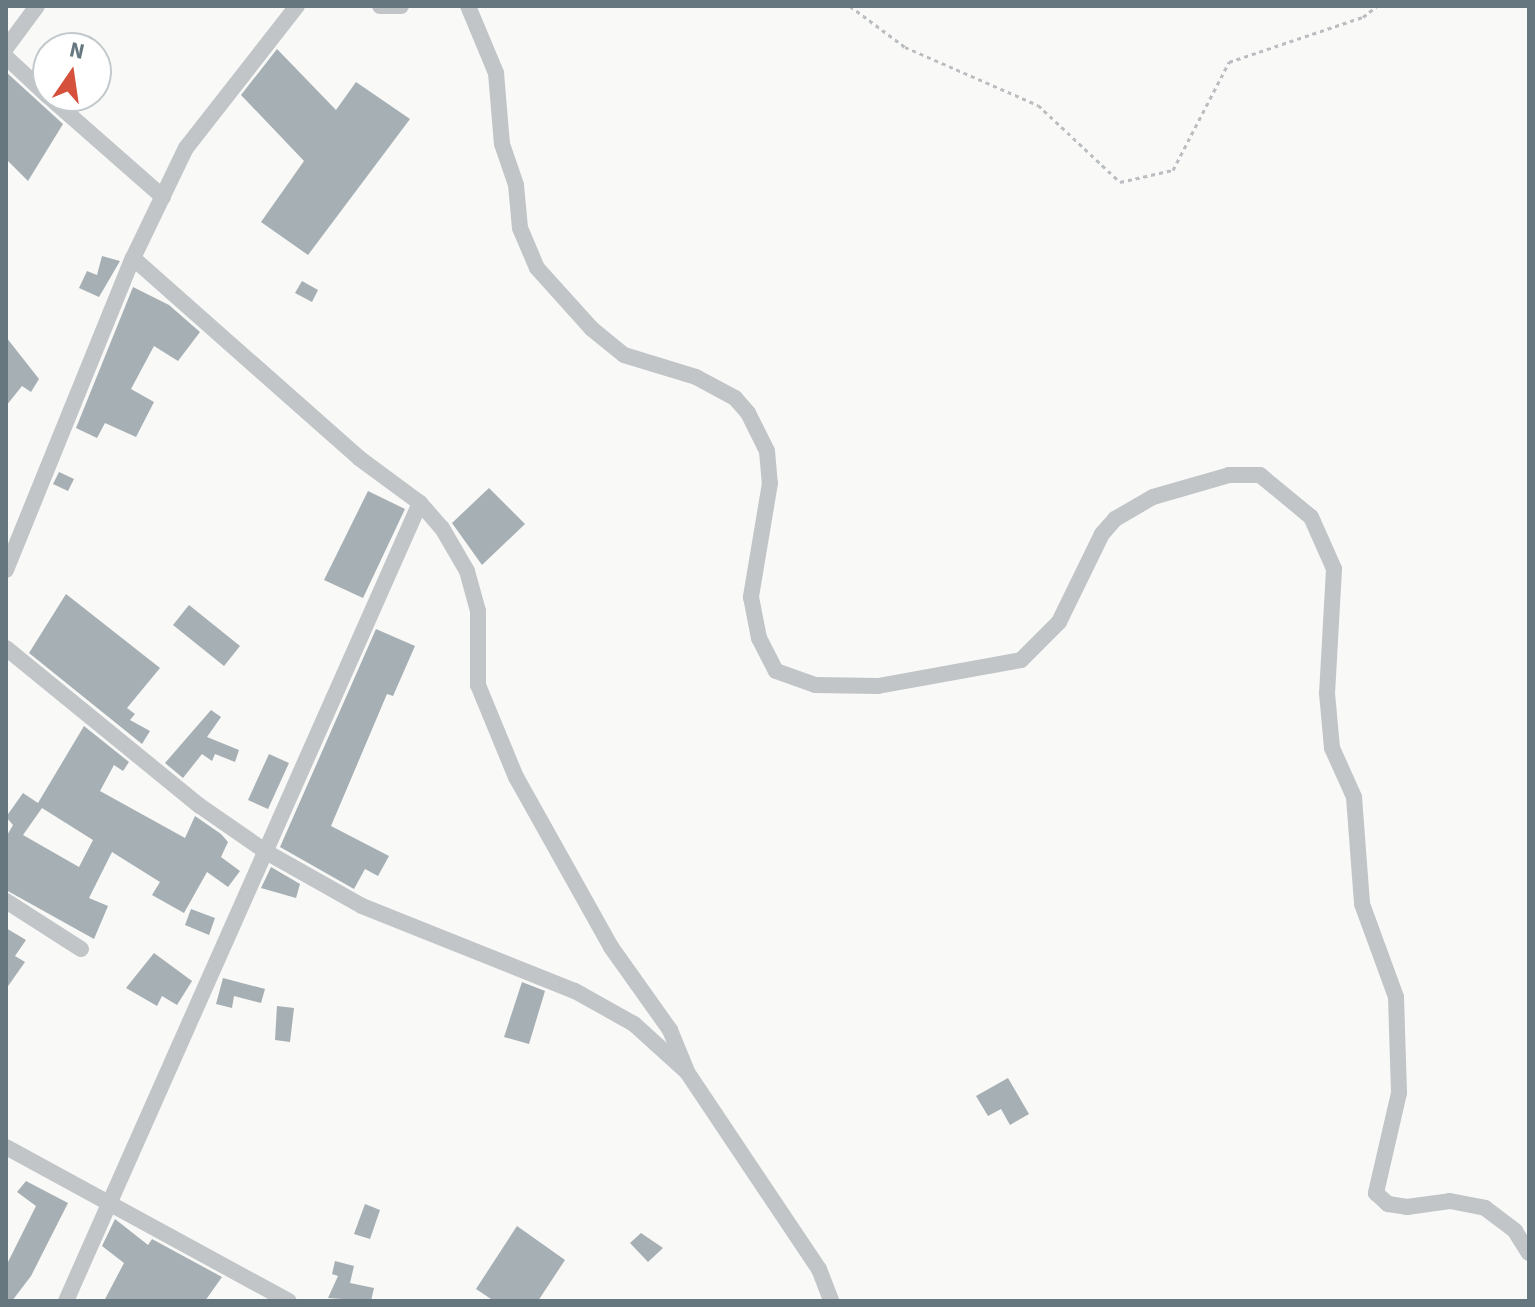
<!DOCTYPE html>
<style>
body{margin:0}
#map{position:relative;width:1535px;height:1307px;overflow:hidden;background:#f9f9f7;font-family:"Source Sans 3",sans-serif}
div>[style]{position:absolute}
.building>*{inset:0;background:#a6afb4}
.path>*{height:3px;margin-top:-1.5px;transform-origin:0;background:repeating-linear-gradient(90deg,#bbbec0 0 4px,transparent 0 8px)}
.minor>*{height:16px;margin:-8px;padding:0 8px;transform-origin:8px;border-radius:8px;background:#c1c5c8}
span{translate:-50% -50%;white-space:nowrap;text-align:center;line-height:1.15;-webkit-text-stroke:8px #fff;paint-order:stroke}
.frame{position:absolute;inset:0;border:8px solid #667780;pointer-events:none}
.north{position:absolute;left:32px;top:32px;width:80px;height:80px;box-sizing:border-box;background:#fff;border:2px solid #c2c9cc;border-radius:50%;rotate:13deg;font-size:22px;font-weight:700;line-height:32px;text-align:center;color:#667780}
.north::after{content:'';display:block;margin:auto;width:28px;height:36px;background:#d5513b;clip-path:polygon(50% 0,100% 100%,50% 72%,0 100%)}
</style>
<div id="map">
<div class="building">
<i style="clip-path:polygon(277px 49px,336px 110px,356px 82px,410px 119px,308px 255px,261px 222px,304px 161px,241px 95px)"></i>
<i style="clip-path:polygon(6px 72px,63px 124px,28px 181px,6px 159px)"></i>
<i style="clip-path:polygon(102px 256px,120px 261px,99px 297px,79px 288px,87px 271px,97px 275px)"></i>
<i style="clip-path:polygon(302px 281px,318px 290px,312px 302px,295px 293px)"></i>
<i style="clip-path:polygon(133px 287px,169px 305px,200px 332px,178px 361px,154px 346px,131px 389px,154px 402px,136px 437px,105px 423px,97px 438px,76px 428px)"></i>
<i style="clip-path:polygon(6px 337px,39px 379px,31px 392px,22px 386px,6px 406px)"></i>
<i style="clip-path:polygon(59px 472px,74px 479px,68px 491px,53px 484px)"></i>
<i style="clip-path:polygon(489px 488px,525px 524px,482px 565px,452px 523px)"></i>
<i style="clip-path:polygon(368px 491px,405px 509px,363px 598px,324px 580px)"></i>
<i style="clip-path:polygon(66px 594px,160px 668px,127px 708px,135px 714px,130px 720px,150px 731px,142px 744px,29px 653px)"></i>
<i style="clip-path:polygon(189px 605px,240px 646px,224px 666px,173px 625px)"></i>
<i style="clip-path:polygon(376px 629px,415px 646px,393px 696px,387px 694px,331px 826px,389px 856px,378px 876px,365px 869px,354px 889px,280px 847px)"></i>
<i style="clip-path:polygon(211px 710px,221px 717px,207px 737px,239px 750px,235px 762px,215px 754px,212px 761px,202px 754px,183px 778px,165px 763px)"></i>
<i style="clip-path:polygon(evenodd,84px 726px,129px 762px,123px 771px,114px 765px,100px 791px,185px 838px,195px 816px,221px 834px,228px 842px,221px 857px,240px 871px,228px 887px,207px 872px,184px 913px,152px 895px,160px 882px,112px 852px,89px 898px,108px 906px,94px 939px,6px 890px,6px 837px,13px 825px,6px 817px,23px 793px,38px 803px,84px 726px,42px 808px,93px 840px,79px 867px,23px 835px,42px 808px)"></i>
<i style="clip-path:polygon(269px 754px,289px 763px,268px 809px,248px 800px)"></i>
<i style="clip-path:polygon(271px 867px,300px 884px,296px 898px,261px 888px)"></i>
<i style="clip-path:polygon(191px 909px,215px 918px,209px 935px,185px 925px)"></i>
<i style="clip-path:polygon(6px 928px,26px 940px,15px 956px,25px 962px,6px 989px)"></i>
<i style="clip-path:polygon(154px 953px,192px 981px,177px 1005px,162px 996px,157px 1006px,126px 988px)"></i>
<i style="clip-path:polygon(223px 978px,265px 989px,261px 1003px,234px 996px,232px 1008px,216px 1004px)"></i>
<i style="clip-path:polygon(522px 982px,545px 991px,529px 1044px,504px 1037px)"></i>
<i style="clip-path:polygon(277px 1006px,294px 1008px,290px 1042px,275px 1040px)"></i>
<i style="clip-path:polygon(1008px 1078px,1029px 1114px,1010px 1125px,1001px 1109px,988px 1116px,976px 1096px)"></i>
<i style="clip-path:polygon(26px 1181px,68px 1203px,31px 1276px,12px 1301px,6px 1301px,6px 1266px,36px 1206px,17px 1192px)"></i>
<i style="clip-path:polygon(365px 1204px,380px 1210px,370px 1239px,354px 1234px)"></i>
<i style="clip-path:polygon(115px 1219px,148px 1245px,152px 1239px,222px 1277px,205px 1301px,104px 1301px,124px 1263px,102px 1246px)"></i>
<i style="clip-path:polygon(517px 1226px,565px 1260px,538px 1301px,494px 1301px,476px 1289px)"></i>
<i style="clip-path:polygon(641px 1233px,663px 1248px,648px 1262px,630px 1243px)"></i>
<i style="clip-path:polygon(335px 1261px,354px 1266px,350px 1283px,374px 1288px,371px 1301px,328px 1298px,338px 1276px,332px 1274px)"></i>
</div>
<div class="path">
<i style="left:850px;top:6px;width:69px;rotate:36.7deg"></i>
<i style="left:905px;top:47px;width:145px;rotate:23.6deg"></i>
<i style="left:1038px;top:105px;width:112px;rotate:43.2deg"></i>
<i style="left:1120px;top:182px;width:54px;rotate:-12.8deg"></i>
<i style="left:1173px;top:170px;width:122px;rotate:-62.6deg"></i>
<i style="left:1229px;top:62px;width:141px;rotate:-18.6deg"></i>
<i style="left:1363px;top:17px;width:18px;rotate:-38deg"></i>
</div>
<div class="minor">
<i style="left:380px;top:6px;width:21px"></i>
<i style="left:468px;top:6px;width:73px;rotate:67.3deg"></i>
<i style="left:496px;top:73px;width:71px;rotate:85.2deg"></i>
<i style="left:502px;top:144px;width:43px;rotate:71.1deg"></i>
<i style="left:516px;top:185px;width:43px;rotate:84.7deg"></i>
<i style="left:520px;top:228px;width:43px;rotate:67deg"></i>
<i style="left:537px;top:268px;width:82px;rotate:48deg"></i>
<i style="left:592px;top:329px;width:41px;rotate:39.1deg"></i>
<i style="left:624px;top:355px;width:75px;rotate:17deg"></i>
<i style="left:696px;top:377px;width:44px;rotate:28.3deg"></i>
<i style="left:735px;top:398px;width:20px;rotate:49deg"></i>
<i style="left:748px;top:413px;width:42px;rotate:63.4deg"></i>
<i style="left:767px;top:451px;width:32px;rotate:85deg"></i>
<i style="left:770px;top:483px;width:116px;rotate:99.5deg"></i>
<i style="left:751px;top:597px;width:42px;rotate:79deg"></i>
<i style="left:759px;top:638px;width:37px;rotate:63deg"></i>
<i style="left:776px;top:671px;width:41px;rotate:19.7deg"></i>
<i style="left:815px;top:685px;width:63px;rotate:0.9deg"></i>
<i style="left:878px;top:686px;width:145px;rotate:-10.3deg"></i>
<i style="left:1021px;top:660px;width:54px;rotate:-45deg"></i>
<i style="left:1059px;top:622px;width:98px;rotate:-64deg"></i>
<i style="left:1102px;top:534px;width:20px;rotate:-49deg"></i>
<i style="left:1115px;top:519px;width:44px;rotate:-30.1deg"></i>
<i style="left:1153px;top:497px;width:79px;rotate:-16.1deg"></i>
<i style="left:1229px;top:475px;width:31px"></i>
<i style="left:1260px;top:475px;width:66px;rotate:39.5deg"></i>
<i style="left:1311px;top:517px;width:57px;rotate:66.1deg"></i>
<i style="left:1334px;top:569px;width:124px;rotate:93.2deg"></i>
<i style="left:1327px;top:693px;width:55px;rotate:84.8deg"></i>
<i style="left:1332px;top:748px;width:54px;rotate:65.8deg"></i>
<i style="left:1354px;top:797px;width:107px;rotate:85.7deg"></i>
<i style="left:1362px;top:904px;width:99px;rotate:69.9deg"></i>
<i style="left:1396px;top:997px;width:96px;rotate:88.2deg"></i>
<i style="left:1399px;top:1093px;width:103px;rotate:103deg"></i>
<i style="left:1376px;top:1193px;width:16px;rotate:43deg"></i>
<i style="left:1388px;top:1204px;width:19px;rotate:9deg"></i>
<i style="left:1407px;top:1207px;width:43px;rotate:-7.9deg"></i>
<i style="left:1450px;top:1201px;width:36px;rotate:11deg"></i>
<i style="left:1485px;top:1208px;width:38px;rotate:37deg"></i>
<i style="left:1515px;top:1231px;width:26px;rotate:58deg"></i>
<i style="left:6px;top:48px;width:52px;rotate:-53.6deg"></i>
<i style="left:6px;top:57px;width:57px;rotate:42.9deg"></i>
<i style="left:48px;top:96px;width:153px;rotate:41.3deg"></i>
<i style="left:133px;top:258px;width:302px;rotate:41.5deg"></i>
<i style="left:359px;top:458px;width:76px;rotate:36.4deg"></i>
<i style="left:420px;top:503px;width:33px;rotate:49deg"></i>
<i style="left:442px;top:528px;width:50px;rotate:59.8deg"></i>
<i style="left:467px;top:571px;width:41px;rotate:74.6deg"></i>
<i style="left:478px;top:611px;width:74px;rotate:90deg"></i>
<i style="left:478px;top:685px;width:100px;rotate:67.6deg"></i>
<i style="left:516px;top:777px;width:195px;rotate:60.8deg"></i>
<i style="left:611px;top:947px;width:102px;rotate:54.6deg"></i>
<i style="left:670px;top:1030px;width:42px;rotate:67.7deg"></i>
<i style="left:6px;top:570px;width:337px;rotate:-67.9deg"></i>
<i style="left:133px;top:258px;width:122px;rotate:-64.3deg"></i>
<i style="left:186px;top:148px;width:180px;rotate:-52deg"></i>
<i style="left:6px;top:648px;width:250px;rotate:39.2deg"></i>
<i style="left:200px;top:806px;width:83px;rotate:34.7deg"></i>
<i style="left:268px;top:853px;width:108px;rotate:29.4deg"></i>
<i style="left:362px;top:906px;width:229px;rotate:21.8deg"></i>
<i style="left:575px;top:991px;width:68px;rotate:29.2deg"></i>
<i style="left:634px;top:1024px;width:72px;rotate:42.2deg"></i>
<i style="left:687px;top:1072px;width:237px;rotate:56.2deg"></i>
<i style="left:819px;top:1269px;width:34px;rotate:69deg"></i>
<i style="left:6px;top:901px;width:89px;rotate:32.6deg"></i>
<i style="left:6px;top:1147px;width:322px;rotate:28.6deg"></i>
<i style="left:66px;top:1301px;width:873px;rotate:-66.08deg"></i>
</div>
<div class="frame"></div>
<div class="north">N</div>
</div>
